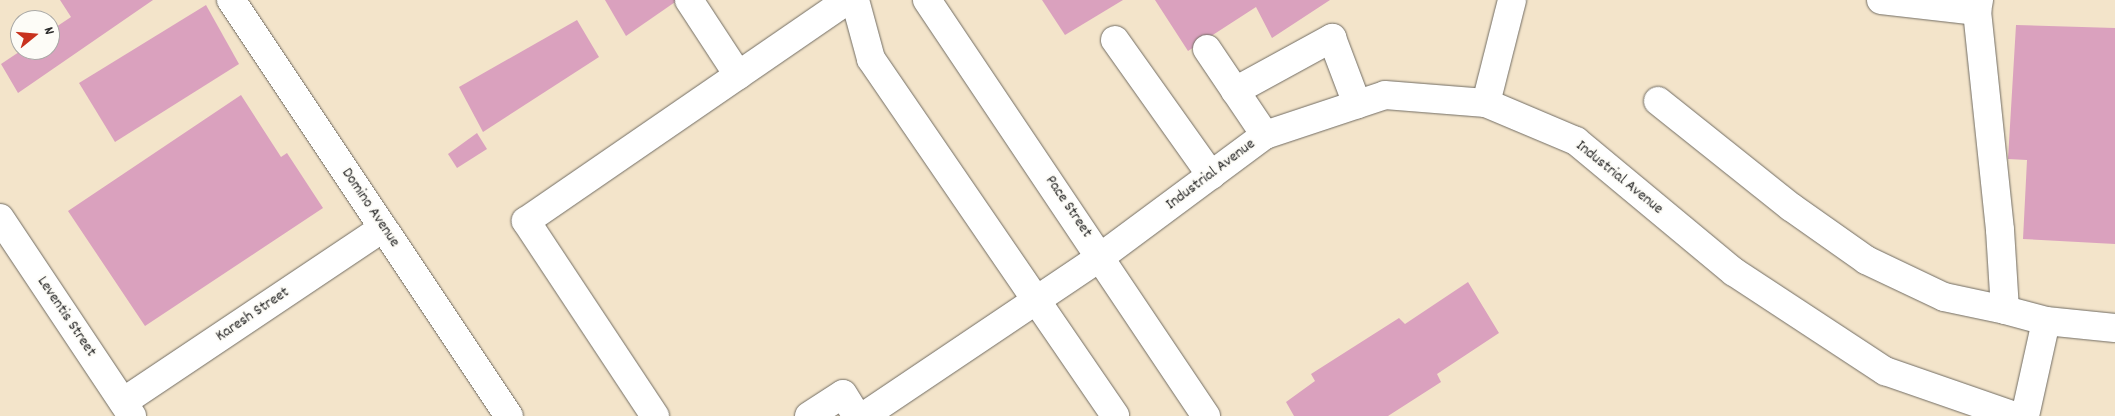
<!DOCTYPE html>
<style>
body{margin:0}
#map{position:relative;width:2115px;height:416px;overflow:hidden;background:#f3e4ca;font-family:Dekko,sans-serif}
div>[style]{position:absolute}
.building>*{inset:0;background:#daa1be}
.roads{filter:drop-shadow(0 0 1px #716c63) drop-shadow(0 0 1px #716c63)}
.minor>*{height:28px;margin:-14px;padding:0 14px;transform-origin:14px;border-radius:14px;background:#fff}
span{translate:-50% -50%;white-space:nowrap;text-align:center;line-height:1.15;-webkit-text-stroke:4px #fdfcf7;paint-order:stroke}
.street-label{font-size:16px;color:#2b2b2b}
.north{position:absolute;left:10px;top:10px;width:50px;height:50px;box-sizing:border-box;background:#fdfcf7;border:1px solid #a9a8a5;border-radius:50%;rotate:73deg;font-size:14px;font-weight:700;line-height:20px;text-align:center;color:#2b2b2b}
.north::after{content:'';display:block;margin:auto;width:18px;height:22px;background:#c8321e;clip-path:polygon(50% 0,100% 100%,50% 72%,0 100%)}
</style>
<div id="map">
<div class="building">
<i style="clip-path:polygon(60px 0,153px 0,18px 93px,1px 64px,22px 50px,50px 50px,50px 31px,71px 17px)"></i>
<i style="clip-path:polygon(605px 0,678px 0,626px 36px)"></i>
<i style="clip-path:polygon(1042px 0,1123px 0,1065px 35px)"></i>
<i style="clip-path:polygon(1155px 0,1330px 0,1272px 38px,1256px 7px,1188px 51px)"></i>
<i style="clip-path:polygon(206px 5px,239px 64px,115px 142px,79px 83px)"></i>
<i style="clip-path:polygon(577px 20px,599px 57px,483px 132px,459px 87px)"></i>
<i style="clip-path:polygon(2016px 25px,2115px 28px,2115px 244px,2023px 239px,2027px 160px,2008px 159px)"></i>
<i style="clip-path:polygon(241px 95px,281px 157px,287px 153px,323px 208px,145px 326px,68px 211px)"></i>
<i style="clip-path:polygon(477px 133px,487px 149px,457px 168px,448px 154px)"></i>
<i style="clip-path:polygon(1468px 282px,1499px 333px,1437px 374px,1441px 382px,1388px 416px,1294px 416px,1286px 402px,1315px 381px,1311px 374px,1399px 318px,1405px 324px)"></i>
</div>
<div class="roads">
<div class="minor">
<i style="left:231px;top:0;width:500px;rotate:56.25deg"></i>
<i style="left:689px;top:0;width:90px;rotate:56.8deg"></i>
<i style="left:855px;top:0;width:61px;rotate:74.8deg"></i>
<i style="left:871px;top:59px;width:432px;rotate:55.6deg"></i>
<i style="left:927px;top:0;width:501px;rotate:56.15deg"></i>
<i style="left:1881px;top:0;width:97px;rotate:6.5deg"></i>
<i style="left:1979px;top:0;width:11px;rotate:100deg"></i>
<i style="left:1977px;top:11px;width:220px;rotate:84deg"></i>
<i style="left:2000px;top:230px;width:80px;rotate:86.4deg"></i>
<i style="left:2005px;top:310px;width:42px;rotate:15deg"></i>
<i style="left:2046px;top:321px;width:69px;rotate:5.8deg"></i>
<i style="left:1115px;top:40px;width:166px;rotate:54.6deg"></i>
<i style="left:1207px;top:49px;width:104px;rotate:56deg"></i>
<i style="left:1235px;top:91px;width:111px;rotate:-28.7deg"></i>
<i style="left:1332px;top:38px;width:71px;rotate:69.3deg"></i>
<i style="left:1658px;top:101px;width:170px;rotate:38.6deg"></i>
<i style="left:1791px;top:207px;width:92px;rotate:35.2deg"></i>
<i style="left:1866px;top:260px;width:86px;rotate:25.4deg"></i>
<i style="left:1944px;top:297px;width:62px;rotate:12deg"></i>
<i style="left:1486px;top:103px;width:106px;rotate:-75.8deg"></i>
<i style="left:0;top:218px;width:238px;rotate:56.3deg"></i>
<i style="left:123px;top:402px;width:313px;rotate:-33.8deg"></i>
<i style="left:655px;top:416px;width:234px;rotate:-123.5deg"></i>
<i style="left:526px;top:221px;width:390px;rotate:-34.5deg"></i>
<i style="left:809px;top:416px;width:40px;rotate:-32.9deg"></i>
<i style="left:843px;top:394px;width:26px;rotate:58deg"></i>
<i style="left:864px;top:416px;width:287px;rotate:-33.9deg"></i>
<i style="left:1102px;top:256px;width:203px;rotate:-36.6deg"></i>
<i style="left:1265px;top:135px;width:126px;rotate:-18.4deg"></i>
<i style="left:1385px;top:95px;width:101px;rotate:4.5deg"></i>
<i style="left:1486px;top:103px;width:98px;rotate:22.9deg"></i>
<i style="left:1576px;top:141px;width:205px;rotate:39.7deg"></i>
<i style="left:1734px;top:272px;width:181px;rotate:33.3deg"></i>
<i style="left:1885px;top:371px;width:138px;rotate:19.1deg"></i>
<i style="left:2025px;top:416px;width:97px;rotate:-77.5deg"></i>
</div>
</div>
<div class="street-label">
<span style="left:1211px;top:175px;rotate:-37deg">Industrial Avenue</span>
<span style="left:1619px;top:178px;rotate:39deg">Industrial Avenue</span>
<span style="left:1068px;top:207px;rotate:56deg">Pace Street</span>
<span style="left:370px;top:208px;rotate:56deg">Domino Avenue</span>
<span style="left:253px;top:315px;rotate:-34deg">Karesh Street</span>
<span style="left:66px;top:317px;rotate:56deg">Leventis Street</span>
</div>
<div class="north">N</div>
</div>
